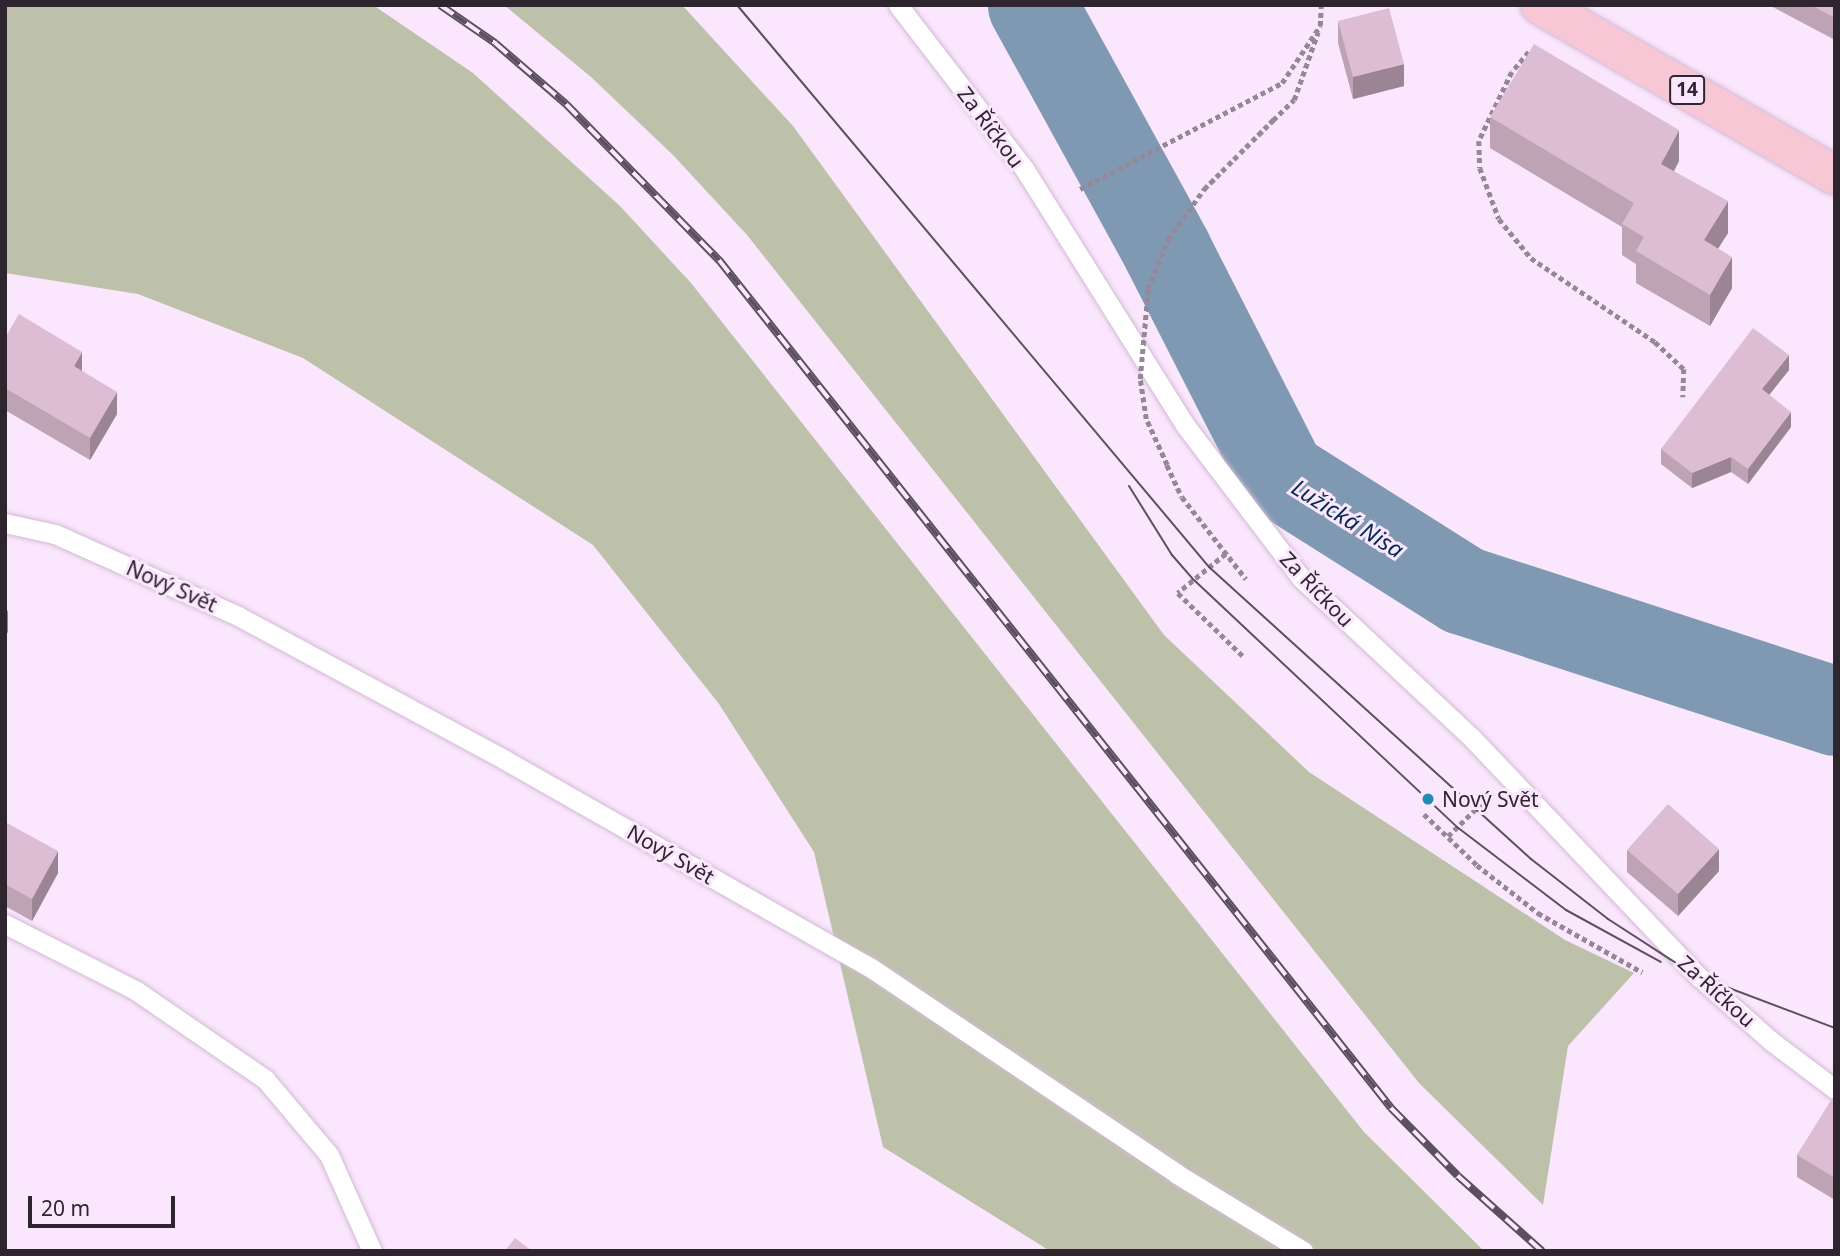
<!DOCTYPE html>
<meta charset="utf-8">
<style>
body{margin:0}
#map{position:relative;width:1840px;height:1256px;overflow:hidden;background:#fae6fd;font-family:"Noto Sans",sans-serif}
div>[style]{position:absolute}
.green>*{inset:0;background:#bdc1aa}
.river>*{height:89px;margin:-44.5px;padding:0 44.5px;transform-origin:44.5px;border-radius:44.5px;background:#8099b2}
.path>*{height:4.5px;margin-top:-2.25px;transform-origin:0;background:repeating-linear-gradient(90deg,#968798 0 5px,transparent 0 8.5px)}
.roads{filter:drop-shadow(0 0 2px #d2b9d4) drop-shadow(0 0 2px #d2b9d4)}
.service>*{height:19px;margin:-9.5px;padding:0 9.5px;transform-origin:9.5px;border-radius:9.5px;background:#fff}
.primary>*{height:38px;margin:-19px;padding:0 19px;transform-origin:19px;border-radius:19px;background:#f7c7d5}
.tram>*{height:2px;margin:-1px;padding:0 1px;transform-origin:1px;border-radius:1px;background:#5b505d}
.rail>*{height:8px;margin-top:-4px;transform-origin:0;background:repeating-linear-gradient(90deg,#fae6fd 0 16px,#5b505d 0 32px);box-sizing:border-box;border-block:2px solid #5b505d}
.path-bridge>*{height:4.5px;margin-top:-2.25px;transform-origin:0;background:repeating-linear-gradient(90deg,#968798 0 5px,transparent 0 8.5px)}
.wall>*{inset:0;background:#bea3b5}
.shaded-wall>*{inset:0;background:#9b8494}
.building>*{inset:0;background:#ddbdd3}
.dots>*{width:19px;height:19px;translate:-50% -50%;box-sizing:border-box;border:4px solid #fae6fd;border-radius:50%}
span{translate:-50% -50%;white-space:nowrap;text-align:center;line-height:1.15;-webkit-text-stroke:6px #fae6fd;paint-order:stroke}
.shield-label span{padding:2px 5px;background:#fae6fd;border:2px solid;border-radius:5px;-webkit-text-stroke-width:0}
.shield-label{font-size:19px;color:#2e252f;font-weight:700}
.street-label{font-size:21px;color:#2e252f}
.poi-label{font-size:21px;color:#2e252f}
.left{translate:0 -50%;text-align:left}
.water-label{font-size:23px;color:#032d50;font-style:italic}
.frame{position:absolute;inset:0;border:7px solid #2e252f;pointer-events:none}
.scale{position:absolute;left:28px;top:1196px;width:147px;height:32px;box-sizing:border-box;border:4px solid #2e252f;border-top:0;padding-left:9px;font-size:21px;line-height:24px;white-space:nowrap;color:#2e252f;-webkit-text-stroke:5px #fae6fd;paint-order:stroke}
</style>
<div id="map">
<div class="green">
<i style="clip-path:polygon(5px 5px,373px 5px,473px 73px,620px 206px,691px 283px,1364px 1132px,1484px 1251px,1050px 1251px,883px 1147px,814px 852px,719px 704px,593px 545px,303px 358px,138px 294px,5px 273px)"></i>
<i style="clip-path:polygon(504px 5px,682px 5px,793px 126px,1164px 635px,1309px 772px,1565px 940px,1634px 973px,1568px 1046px,1543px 1205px,1419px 1083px,747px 235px,673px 155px,591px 77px)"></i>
</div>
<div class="river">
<i style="left:1032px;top:5px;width:281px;rotate:61.2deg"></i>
<i style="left:1167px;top:251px;width:251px;rotate:63deg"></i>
<i style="left:1281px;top:475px;width:215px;rotate:32.3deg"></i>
<i style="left:1463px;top:590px;width:391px;rotate:18deg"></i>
</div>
<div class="path">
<i style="left:1529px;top:52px;width:26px;rotate:130deg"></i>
<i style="left:1512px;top:72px;width:76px;rotate:115.6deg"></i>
<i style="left:1479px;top:141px;width:27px;rotate:88deg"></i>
<i style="left:1480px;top:168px;width:54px;rotate:69.6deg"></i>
<i style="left:1499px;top:219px;width:50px;rotate:50.6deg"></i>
<i style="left:1531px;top:258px;width:150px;rotate:34.1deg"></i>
<i style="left:1655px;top:342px;width:40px;rotate:43deg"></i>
<i style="left:1684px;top:369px;width:28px;rotate:92deg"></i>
<i style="left:1273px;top:120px;width:29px;rotate:-44deg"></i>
<i style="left:1294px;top:100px;width:72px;rotate:-70.6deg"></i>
<i style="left:1080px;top:189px;width:228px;rotate:-27.7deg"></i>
<i style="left:1282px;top:83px;width:69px;rotate:-56.3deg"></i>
<i style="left:1320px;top:26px;width:21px;rotate:-87deg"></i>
<i style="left:1167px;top:465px;width:35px;rotate:65deg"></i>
<i style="left:1182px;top:497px;width:104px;rotate:52deg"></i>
<i style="left:1226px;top:554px;width:62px;rotate:140.9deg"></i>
<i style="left:1178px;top:593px;width:92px;rotate:44.1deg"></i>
<i style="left:1424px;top:814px;width:74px;rotate:43.9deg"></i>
<i style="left:1477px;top:865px;width:78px;rotate:38.2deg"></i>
<i style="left:1538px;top:913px;width:120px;rotate:29.6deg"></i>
<i style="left:1448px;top:836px;width:49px;rotate:-44.2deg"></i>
</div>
<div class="roads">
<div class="service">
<i style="left:898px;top:5px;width:208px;rotate:52.4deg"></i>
<i style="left:1025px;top:170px;width:301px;rotate:57.9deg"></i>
<i style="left:1185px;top:425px;width:192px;rotate:52.8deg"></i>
<i style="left:1301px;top:578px;width:234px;rotate:43.1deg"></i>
<i style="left:1472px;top:738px;width:330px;rotate:46.5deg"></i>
<i style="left:1699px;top:977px;width:96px;rotate:41.6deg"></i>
<i style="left:1771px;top:1041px;width:80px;rotate:36.9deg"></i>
<i style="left:5px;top:523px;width:51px;rotate:12.4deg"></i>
<i style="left:55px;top:534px;width:201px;rotate:24.1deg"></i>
<i style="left:238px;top:616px;width:303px;rotate:28.3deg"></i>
<i style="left:505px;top:760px;width:421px;rotate:29.6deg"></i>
<i style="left:871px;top:968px;width:369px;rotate:33.9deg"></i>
<i style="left:1177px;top:1174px;width:148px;rotate:31.4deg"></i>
<i style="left:5px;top:924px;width:146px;rotate:26.9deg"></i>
<i style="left:135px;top:990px;width:158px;rotate:34.4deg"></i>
<i style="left:265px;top:1079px;width:99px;rotate:49.9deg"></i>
<i style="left:329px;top:1155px;width:105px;rotate:65.9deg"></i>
</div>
<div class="primary">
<i style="left:1540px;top:5px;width:340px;rotate:30deg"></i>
</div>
</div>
<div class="tram">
<i style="left:737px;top:5px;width:734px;rotate:49.97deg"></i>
<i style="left:1209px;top:567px;width:435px;rotate:42.2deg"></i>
<i style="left:1531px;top:859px;width:98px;rotate:37.9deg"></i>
<i style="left:1608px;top:919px;width:101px;rotate:32.9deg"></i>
<i style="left:1129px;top:486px;width:81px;rotate:58.1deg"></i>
<i style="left:1172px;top:555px;width:33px;rotate:49deg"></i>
<i style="left:1194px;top:580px;width:361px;rotate:43.2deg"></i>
<i style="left:1457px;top:827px;width:137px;rotate:37.3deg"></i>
<i style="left:1566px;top:910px;width:108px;rotate:28.7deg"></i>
<i style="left:1684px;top:971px;width:161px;rotate:20.7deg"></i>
</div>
<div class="rail">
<i style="left:440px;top:5px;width:67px;rotate:34.6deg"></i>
<i style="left:495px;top:43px;width:94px;rotate:40.7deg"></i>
<i style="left:566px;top:104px;width:219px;rotate:45.6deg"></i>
<i style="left:719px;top:260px;width:1082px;rotate:51.6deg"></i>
<i style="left:1391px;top:1108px;width:95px;rotate:45.4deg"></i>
<i style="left:1458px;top:1176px;width:113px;rotate:41.8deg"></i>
</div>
<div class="path-bridge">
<i style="left:1167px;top:465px;width:51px;rotate:-114.5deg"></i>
<i style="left:1146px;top:419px;width:40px;rotate:-98.5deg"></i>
<i style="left:1140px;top:379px;width:90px;rotate:-84.9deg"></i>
<i style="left:1148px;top:289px;width:54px;rotate:-68.2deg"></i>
<i style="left:1168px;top:239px;width:62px;rotate:-54.2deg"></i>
<i style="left:1204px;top:189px;width:98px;rotate:-45deg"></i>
</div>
<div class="wall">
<i style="clip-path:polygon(1769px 5px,1835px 5px,1835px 40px)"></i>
<i style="clip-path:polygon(1338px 21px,1404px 86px,1353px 99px,1338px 43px)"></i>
<i style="clip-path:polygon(1490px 117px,1679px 161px,1674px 171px,1728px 233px,1718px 248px,1732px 288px,1710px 326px,1636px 283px,1636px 264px,1622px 255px,1622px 227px,1490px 148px)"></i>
<i style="clip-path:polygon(5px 338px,82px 371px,117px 414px,90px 460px,5px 410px)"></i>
<i style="clip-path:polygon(1789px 370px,1769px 395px,1791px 427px,1748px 484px,1731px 472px,1692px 488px,1661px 464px,1661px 449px)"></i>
<i style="clip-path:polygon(5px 822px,58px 873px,32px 921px,5px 906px)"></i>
<i style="clip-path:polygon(1627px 850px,1719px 871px,1678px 916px,1627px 872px)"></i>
<i style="clip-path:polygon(1835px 1098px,1835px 1200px,1797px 1177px,1797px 1155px)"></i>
</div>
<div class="shaded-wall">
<i style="clip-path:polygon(1404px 64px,1404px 86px,1353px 99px,1353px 77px)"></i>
<i style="clip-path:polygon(1679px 130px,1679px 161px,1661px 195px,1661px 164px)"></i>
<i style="clip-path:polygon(1728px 201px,1728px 233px,1704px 271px,1704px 240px)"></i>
<i style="clip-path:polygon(1732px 257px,1732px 288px,1710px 326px,1710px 295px)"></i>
<i style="clip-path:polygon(82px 352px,82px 374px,74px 366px)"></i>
<i style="clip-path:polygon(1789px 355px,1789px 370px,1762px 404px,1762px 389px)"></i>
<i style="clip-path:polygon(117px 392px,117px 414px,90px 460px,90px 438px)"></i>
<i style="clip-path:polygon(1791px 412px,1791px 427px,1748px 484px,1748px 469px)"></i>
<i style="clip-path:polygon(1731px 457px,1731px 472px,1692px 488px,1692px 473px)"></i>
<i style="clip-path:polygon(8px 610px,8px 632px,5px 637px,5px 615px)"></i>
<i style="clip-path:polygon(1719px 849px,1719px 871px,1678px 916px,1678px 894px)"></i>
<i style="clip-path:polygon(58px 851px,58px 873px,32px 921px,32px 899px)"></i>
</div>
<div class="building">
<i style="clip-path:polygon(1811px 5px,1835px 5px,1835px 18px)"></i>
<i style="clip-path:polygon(1389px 8px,1404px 64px,1353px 77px,1338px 21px)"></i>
<i style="clip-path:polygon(1534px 44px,1679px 130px,1661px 164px,1728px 201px,1704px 240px,1732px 257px,1710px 295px,1636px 251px,1644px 237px,1622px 224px,1634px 203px,1490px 117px)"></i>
<i style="clip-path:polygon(19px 314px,82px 352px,74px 366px,117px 392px,90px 438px,5px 388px,5px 338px)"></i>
<i style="clip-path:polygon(1753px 328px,1789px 355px,1762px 389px,1791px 412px,1748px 469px,1731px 457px,1692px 473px,1661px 449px)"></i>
<i style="clip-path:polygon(1668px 804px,1719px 849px,1678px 894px,1627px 850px)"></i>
<i style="clip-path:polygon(5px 822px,58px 851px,32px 899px,5px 884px)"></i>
<i style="clip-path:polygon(1833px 1097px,1835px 1098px,1835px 1178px,1797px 1155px)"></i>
<i style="clip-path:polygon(515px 1238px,532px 1251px,505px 1251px)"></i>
</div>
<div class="dots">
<i style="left:1428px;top:799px;background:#248bb3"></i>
</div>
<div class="shield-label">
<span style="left:1687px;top:90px">14</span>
</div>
<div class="street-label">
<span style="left:991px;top:127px;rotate:53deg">Za Říčkou</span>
<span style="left:172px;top:586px;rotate:24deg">Nový Svět</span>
<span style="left:1317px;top:589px;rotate:46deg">Za Říčkou</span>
<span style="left:671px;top:854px;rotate:30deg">Nový Svět</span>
<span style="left:1717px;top:991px;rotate:42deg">Za Říčkou</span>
</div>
<div class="poi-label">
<span class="left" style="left:1442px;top:799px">Nový Svět</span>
</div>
<div class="water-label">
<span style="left:1348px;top:518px;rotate:32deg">Lužická Nisa</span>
</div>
<div class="frame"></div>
<div class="scale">20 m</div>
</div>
